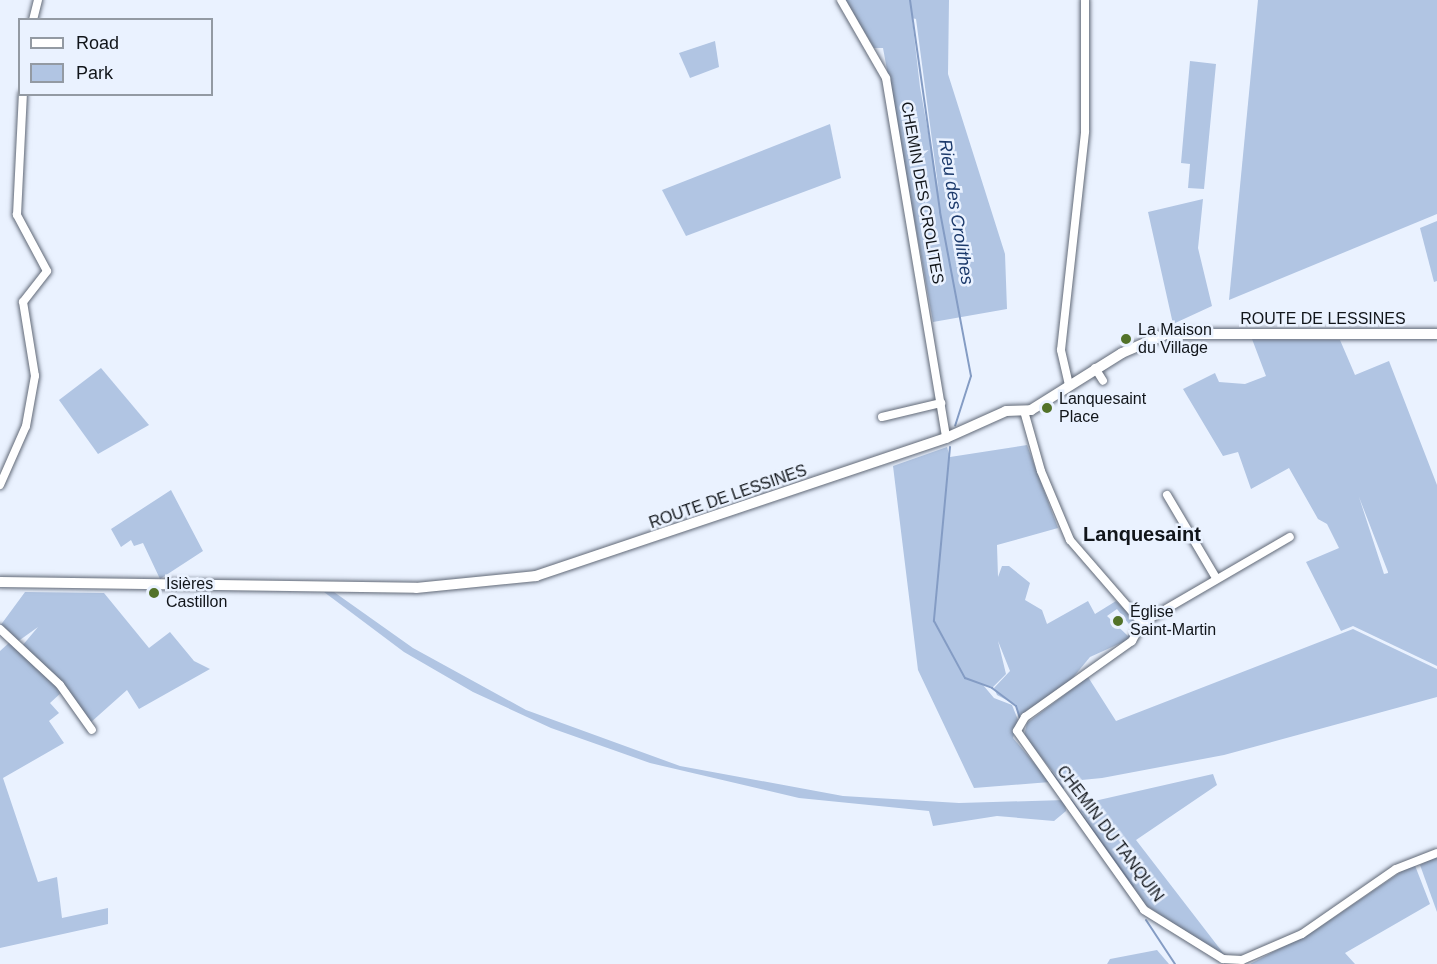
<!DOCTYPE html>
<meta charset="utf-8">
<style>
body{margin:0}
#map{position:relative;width:1437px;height:964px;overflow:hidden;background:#eaf2ff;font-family:Arial,sans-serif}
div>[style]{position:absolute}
.green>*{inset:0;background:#b1c5e3}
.stream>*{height:2px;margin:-1px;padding:0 1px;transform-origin:1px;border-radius:1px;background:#849cc4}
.roads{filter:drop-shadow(0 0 2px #616977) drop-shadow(0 0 2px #616977)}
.minor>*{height:8px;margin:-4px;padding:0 4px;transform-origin:4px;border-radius:4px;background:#fff}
.major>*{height:10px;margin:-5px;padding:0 5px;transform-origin:5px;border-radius:5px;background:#fff}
.dots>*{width:16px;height:16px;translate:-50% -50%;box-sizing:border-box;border:3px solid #eaf2ff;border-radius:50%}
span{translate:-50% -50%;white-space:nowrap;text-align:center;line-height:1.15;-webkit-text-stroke:5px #eaf2ff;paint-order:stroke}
.street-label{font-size:16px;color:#11151a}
.poi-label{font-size:16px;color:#11151a}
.left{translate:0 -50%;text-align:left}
.water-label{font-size:18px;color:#1b396b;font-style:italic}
.quarter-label{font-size:20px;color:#11151a;font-weight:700}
.legend{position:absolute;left:18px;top:18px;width:195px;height:78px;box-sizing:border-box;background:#eaf2ff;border:2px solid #939aa3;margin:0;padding:8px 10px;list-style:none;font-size:18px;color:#11151a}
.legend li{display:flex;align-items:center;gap:12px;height:30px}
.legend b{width:30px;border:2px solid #939aa3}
</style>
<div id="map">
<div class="green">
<i style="clip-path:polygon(evenodd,845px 0,949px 0,948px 74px,1005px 254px,1007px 309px,933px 322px,883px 48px,874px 48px,845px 0,912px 18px,916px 19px,939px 193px,920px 87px,912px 18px)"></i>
<i style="clip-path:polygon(1258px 0,1437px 0,1437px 214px,1229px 300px)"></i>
<i style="clip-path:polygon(715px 41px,719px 67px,690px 78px,679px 53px)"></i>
<i style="clip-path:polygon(1190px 61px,1216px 64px,1204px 189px,1188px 188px,1190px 164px,1181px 163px)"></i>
<i style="clip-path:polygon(830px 124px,841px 178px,686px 236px,662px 190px)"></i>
<i style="clip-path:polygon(1203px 199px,1198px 248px,1212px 306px,1173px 324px,1148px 212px)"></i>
<i style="clip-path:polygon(1437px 221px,1437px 281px,1434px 282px,1420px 228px)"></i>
<i style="clip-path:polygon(evenodd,1252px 339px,1340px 340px,1355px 375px,1389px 361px,1437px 485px,1437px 666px,1353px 626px,1341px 631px,1306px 562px,1339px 548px,1327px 524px,1318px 519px,1289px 468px,1251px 489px,1238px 452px,1223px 456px,1183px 389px,1215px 373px,1219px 382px,1245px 384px,1266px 376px,1252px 339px,1359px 497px,1388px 572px,1388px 573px,1384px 574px,1359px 497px)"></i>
<i style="clip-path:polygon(101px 368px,149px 425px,98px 454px,59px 400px)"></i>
<i style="clip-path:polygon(evenodd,1027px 445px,1058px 528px,997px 545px,998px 577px,1002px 566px,1009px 566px,1030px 583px,1025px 600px,1042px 610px,1047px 624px,1088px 601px,1095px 614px,1116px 601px,1139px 623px,1132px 638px,1090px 657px,1071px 680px,1019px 716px,1016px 705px,997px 695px,994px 688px,1010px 671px,998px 641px,1006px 674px,993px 687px,983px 685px,994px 698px,1012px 705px,1018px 720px,1013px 738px,1050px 782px,974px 788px,918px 670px,893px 466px,947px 447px,950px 457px,1027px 445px,1117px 609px,1132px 628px,1128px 636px,1107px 616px,1117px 609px)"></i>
<i style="clip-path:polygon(171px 490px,203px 551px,160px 579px,143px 543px,134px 546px,131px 540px,121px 547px,111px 529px)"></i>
<i style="clip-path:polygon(25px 592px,104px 593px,149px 648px,170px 632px,194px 661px,210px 669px,139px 709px,127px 690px,90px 723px,22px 646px,38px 627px,17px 642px,0 626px)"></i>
<i style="clip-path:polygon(324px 592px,334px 592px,413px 648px,526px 710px,680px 766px,843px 796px,959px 803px,1065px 800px,1066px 811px,1054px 821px,997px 816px,933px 826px,929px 811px,799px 798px,650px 763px,551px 728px,473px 692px,404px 652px)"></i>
<i style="clip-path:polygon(1353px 629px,1437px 669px,1437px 697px,1224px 755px,1102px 778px,1061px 782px,1024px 736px,1027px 723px,1088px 677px,1116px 721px)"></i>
<i style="clip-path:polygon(10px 642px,62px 692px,50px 703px,59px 713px,49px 721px,64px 743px,3px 778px,38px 882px,57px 877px,62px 918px,108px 908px,108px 924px,0 948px,0 651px)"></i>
<i style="clip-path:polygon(1213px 774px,1217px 785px,1136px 840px,1227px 958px,1145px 905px,1080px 810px,1090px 802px)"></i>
<i style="clip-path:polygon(1437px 856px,1437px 912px,1420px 865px)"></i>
<i style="clip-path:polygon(1414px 863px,1430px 904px,1345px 953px,1355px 964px,1250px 964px,1317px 929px)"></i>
<i style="clip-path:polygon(1157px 950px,1169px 964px,1107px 964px,1110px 959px)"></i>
</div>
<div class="stream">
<i style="left:910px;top:0;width:214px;rotate:81.9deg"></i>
<i style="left:940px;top:212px;width:167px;rotate:79.3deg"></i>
<i style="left:971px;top:376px;width:52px;rotate:107.7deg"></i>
<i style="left:950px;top:447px;width:175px;rotate:95.3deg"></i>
<i style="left:934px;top:621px;width:65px;rotate:61.5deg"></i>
<i style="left:965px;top:678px;width:29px;rotate:20deg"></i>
<i style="left:992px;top:688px;width:30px;rotate:37deg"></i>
<i style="left:1016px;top:706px;width:13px;rotate:72deg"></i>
<i style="left:1051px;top:772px;width:20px;rotate:53deg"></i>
<i style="left:1071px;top:800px;width:106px;rotate:54.2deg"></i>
<i style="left:1146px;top:920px;width:53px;rotate:56.6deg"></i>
</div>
<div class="roads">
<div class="minor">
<i style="left:841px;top:0;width:90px;rotate:60deg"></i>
<i style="left:886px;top:78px;width:365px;rotate:80.5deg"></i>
<i style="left:33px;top:20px;width:21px;rotate:-76deg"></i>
<i style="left:1095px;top:368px;width:15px;rotate:58deg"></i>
<i style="left:1069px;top:385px;width:36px;rotate:-103deg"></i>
<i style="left:1061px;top:350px;width:220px;rotate:-83.7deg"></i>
<i style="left:1085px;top:131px;width:131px;rotate:-90deg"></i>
<i style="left:1024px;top:411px;width:62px;rotate:74.2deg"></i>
<i style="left:1041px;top:471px;width:75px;rotate:67.2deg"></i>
<i style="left:1070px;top:540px;width:110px;rotate:49.1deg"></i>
<i style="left:882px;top:417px;width:61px;rotate:-13.3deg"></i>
<i style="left:0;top:485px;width:64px;rotate:-66.2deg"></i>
<i style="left:26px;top:426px;width:51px;rotate:-79.8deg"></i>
<i style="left:35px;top:376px;width:75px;rotate:-99.2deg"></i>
<i style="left:23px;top:302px;width:39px;rotate:-52deg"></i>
<i style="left:47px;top:271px;width:64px;rotate:-118.2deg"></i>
<i style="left:17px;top:215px;width:121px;rotate:-87.2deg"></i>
<i style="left:1167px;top:495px;width:96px;rotate:59.4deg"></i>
<i style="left:1142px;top:623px;width:21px;rotate:119deg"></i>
<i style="left:1132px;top:641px;width:131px;rotate:144.6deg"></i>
<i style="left:1025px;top:717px;width:16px;rotate:120deg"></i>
<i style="left:1017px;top:731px;width:219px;rotate:54.6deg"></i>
<i style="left:1144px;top:910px;width:93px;rotate:31.8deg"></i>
<i style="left:1223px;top:959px;width:19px;rotate:3deg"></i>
<i style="left:1242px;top:960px;width:65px;rotate:-23.4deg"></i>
<i style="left:1302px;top:934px;width:114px;rotate:-34.7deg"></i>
<i style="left:1396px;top:869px;width:44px;rotate:-21.3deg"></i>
<i style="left:1142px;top:623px;width:171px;rotate:-30.2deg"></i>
<i style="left:0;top:629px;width:82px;rotate:43deg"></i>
<i style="left:60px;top:685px;width:55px;rotate:54.6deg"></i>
</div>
<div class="major">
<i style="left:0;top:582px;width:416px;rotate:0.8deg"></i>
<i style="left:416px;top:588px;width:121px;rotate:-5.7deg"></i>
<i style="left:536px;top:576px;width:433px;rotate:-18.6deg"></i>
<i style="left:946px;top:438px;width:66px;rotate:-24.2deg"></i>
<i style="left:1006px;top:411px;width:25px;rotate:-2deg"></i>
<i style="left:1031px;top:410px;width:107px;rotate:-32.1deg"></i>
<i style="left:1122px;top:353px;width:48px;rotate:-23.4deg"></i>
<i style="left:1166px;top:334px;width:271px"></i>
</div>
</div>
<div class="dots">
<i style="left:1126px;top:339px;background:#527229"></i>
<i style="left:1047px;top:408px;background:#527229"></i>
<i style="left:154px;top:593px;background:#527229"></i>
<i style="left:1118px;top:621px;background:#527229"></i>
</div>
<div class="street-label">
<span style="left:922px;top:193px;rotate:80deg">CHEMIN DES CROLITES</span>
<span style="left:1323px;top:319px">ROUTE DE LESSINES</span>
<span style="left:728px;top:497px;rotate:-19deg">ROUTE DE LESSINES</span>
<span style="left:1110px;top:834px;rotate:53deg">CHEMIN DU TANQUIN</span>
</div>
<div class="poi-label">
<span class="left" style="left:1138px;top:339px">La Maison<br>du Village</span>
<span class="left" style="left:1059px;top:408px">Lanquesaint<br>Place</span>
<span class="left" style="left:166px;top:593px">Isières<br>Castillon</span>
<span class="left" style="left:1130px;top:621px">Église<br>Saint-Martin</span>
</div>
<div class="water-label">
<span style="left:956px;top:212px;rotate:81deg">Rieu des Crolithes</span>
</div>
<div class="quarter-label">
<span style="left:1142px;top:534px">Lanquesaint</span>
</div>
<ul class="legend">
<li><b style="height:8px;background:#fff"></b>Road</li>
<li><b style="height:16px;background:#b1c5e3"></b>Park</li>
</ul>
</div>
